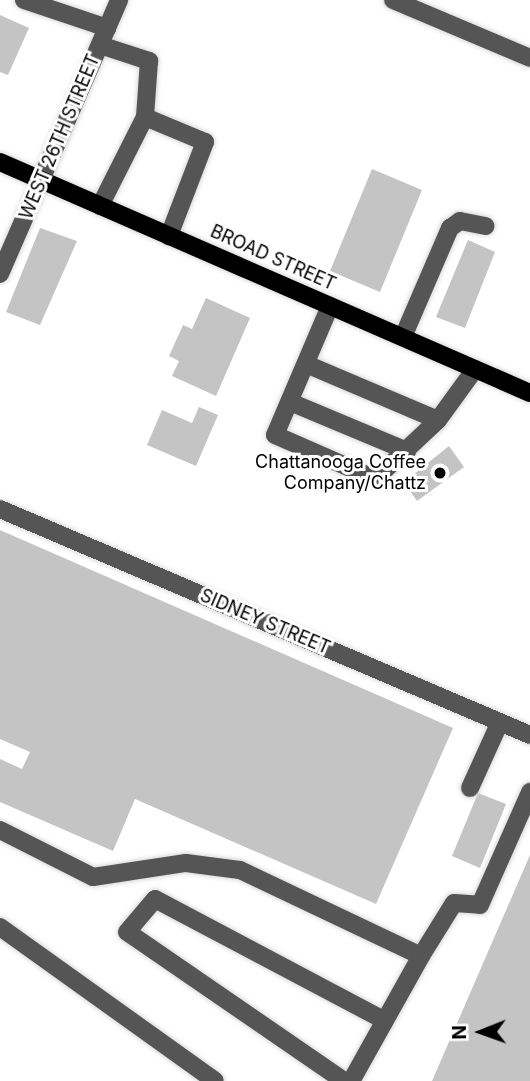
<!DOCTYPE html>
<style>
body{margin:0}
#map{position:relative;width:530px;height:1081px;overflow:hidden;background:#fff;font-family:Inter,sans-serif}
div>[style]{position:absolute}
.building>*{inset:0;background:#c4c4c4}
.roads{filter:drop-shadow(0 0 2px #dbdbdb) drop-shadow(0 0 2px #dbdbdb)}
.minor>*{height:18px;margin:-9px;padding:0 9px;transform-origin:9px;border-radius:9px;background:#555}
.major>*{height:18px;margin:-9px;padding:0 9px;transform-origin:9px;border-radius:9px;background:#000}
.dots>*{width:19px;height:19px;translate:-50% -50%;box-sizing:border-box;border:4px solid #fff;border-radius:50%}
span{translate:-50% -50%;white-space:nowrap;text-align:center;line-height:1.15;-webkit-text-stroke:6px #fff;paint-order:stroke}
.street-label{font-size:18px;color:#000}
.poi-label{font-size:18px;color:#000}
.right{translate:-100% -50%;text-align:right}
.north{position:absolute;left:446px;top:997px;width:70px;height:70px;-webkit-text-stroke:5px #fff;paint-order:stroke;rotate:269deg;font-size:19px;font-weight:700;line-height:28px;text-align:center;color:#000}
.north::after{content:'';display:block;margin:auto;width:24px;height:32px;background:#000;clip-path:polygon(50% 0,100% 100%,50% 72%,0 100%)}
</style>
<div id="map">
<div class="building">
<i style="clip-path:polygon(0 15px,29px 28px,8px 75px,0 72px)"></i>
<i style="clip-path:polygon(372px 169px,422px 190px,380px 292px,330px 271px)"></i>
<i style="clip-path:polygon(40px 228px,77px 241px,40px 325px,6px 312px)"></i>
<i style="clip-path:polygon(468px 240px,495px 252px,465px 328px,436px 317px)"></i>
<i style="clip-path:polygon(206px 298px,250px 318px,216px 396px,172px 376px,179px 361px,169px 356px,183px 325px,192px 329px)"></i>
<i style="clip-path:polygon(199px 407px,218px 415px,196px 466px,147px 445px,162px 410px,192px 423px)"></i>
<i style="clip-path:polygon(449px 446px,464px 467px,417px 501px,404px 482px)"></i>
<i style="clip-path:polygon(0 530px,453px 728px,376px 904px,135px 799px,113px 851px,0 802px,0 759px,22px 769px,30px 752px,0 739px)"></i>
<i style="clip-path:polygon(478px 793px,506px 804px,480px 868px,452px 856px)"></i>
<i style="clip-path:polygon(530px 855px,530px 1081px,432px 1081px)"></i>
</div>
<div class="roads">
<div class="minor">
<i style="left:24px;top:0;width:88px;rotate:18.6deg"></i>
<i style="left:393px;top:0;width:149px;rotate:22.9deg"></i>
<i style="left:100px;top:45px;width:52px;rotate:18.1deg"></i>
<i style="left:149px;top:61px;width:56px;rotate:94.1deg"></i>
<i style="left:100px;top:206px;width:100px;rotate:-63.2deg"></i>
<i style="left:145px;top:117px;width:65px;rotate:22.6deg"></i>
<i style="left:205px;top:142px;width:101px;rotate:111deg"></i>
<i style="left:0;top:274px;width:299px;rotate:-66.5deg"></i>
<i style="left:330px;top:306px;width:140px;rotate:113.1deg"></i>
<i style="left:275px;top:435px;width:109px;rotate:23.7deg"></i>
<i style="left:375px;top:479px;width:86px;rotate:-43.1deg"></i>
<i style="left:438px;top:420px;width:63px;rotate:-54deg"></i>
<i style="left:403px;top:337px;width:119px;rotate:-66.7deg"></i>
<i style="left:450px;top:228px;width:12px;rotate:-35deg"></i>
<i style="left:460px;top:221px;width:26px;rotate:11deg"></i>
<i style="left:306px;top:364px;width:143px;rotate:23deg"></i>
<i style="left:290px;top:402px;width:127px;rotate:22.7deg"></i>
<i style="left:0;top:509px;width:576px;rotate:23.09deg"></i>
<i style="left:470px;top:788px;width:72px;rotate:-65.6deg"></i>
<i style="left:0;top:830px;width:104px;rotate:26.8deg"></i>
<i style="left:93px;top:877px;width:94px;rotate:-8.6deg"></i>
<i style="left:186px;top:863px;width:54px;rotate:7.4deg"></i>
<i style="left:240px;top:870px;width:200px;rotate:25.4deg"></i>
<i style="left:421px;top:956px;width:143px;rotate:119.2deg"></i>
<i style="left:0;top:927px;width:264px;rotate:35.6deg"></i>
<i style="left:421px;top:956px;width:62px;rotate:-58.1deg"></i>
<i style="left:454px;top:903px;width:26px;rotate:4deg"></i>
<i style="left:480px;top:905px;width:124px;rotate:-66.1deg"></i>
<i style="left:344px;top:1081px;width:263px;rotate:-145.5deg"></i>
<i style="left:127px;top:932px;width:43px;rotate:-49.7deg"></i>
<i style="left:155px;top:899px;width:260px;rotate:27.9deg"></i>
</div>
<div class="major">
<i style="left:0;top:162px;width:578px;rotate:23.55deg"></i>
</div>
</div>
<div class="dots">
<i style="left:440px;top:473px;background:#000"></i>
</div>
<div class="street-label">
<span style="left:60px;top:137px;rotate:-67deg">WEST 26TH STREET</span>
<span style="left:273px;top:258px;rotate:24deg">BROAD STREET</span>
<span style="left:265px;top:622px;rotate:23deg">SIDNEY STREET</span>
</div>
<div class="poi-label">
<span class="right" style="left:426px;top:473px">Chattanooga Coffee<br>Company/Chattz</span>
</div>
<div class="north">N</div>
</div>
